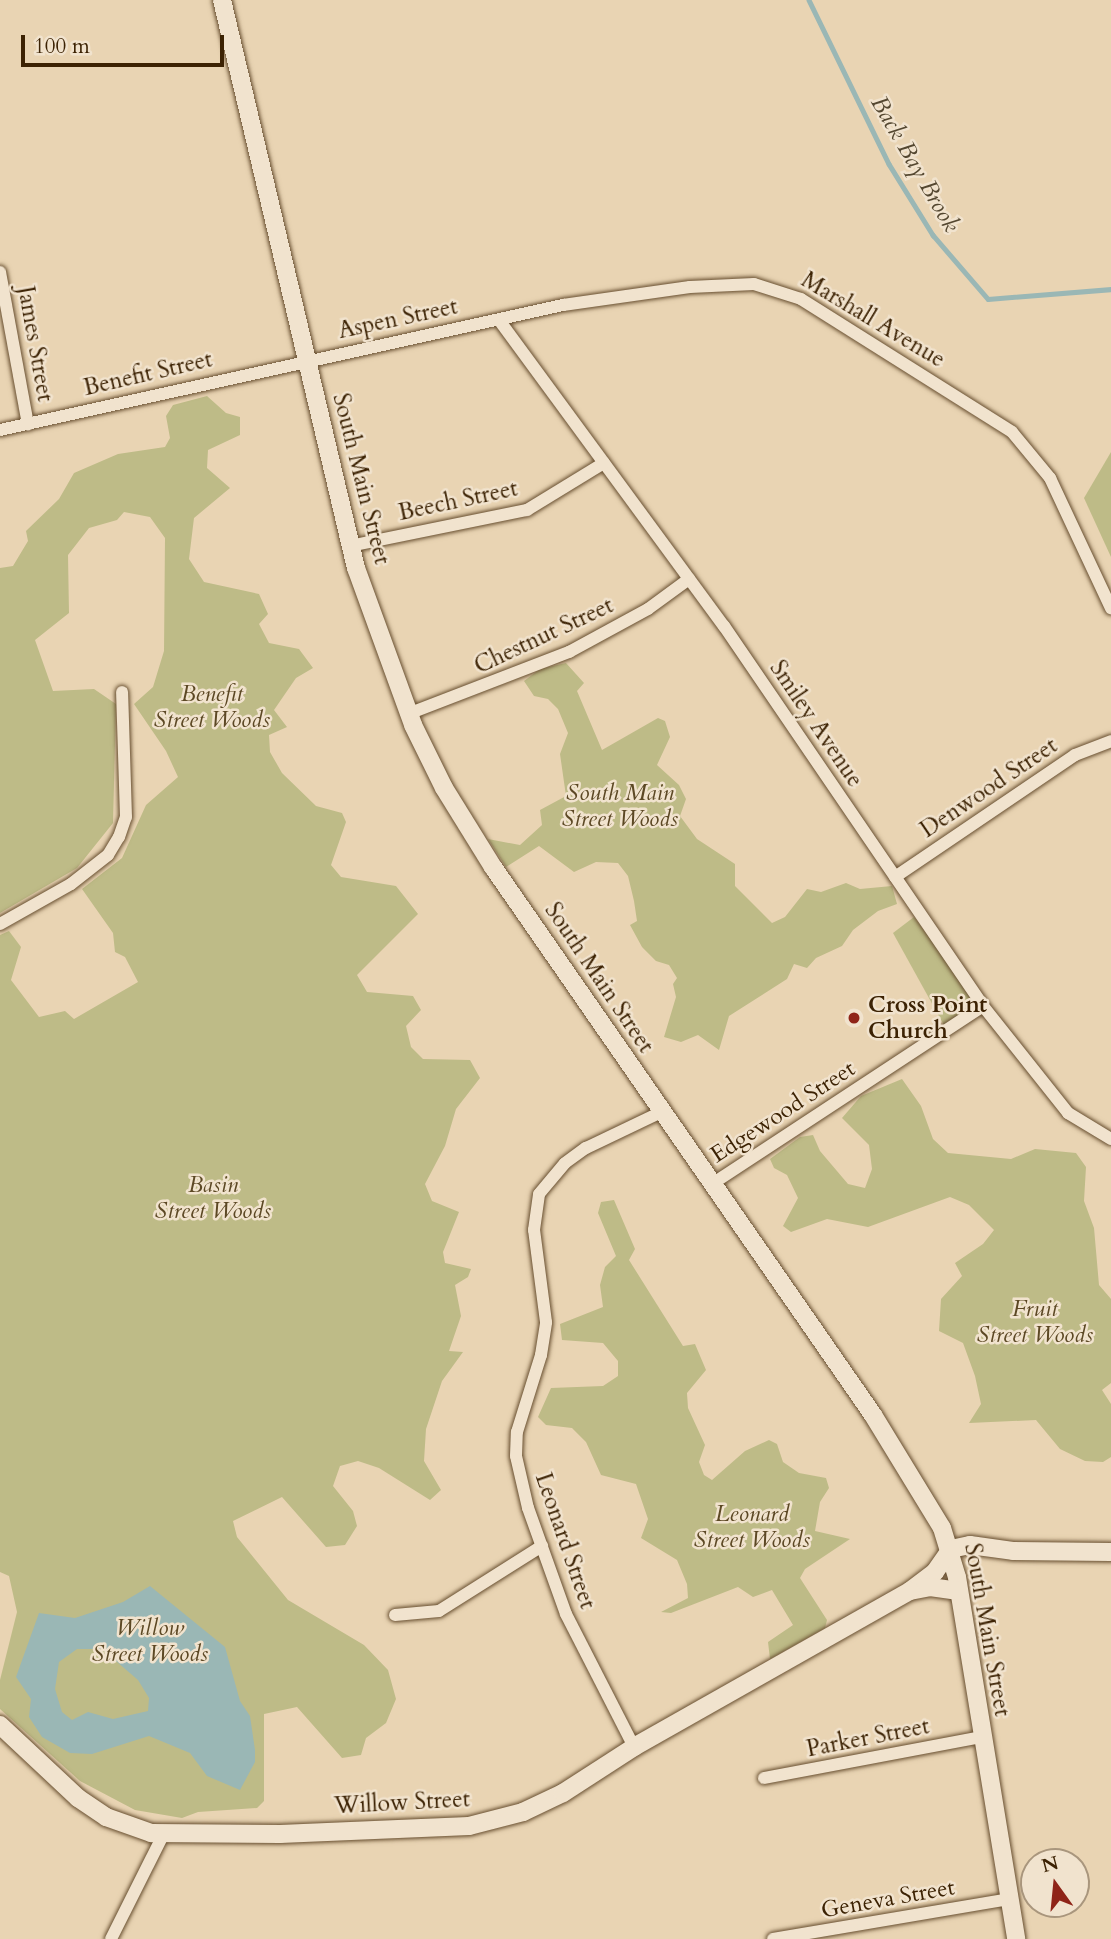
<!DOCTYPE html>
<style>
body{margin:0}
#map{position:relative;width:1111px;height:1939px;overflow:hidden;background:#e9d4b3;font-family:Cardo,serif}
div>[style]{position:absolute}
.green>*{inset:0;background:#bebb87}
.water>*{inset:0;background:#9ab7b5}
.stream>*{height:4.5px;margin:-2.25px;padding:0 2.25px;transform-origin:2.25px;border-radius:2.25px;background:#9ab7b5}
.roads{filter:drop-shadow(0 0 2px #674e2f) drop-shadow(0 0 2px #674e2f)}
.street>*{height:12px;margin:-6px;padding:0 6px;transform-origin:6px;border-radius:6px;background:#f1e3ce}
.secondary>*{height:18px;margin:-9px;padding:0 9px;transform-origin:9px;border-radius:9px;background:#f1e3ce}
.dots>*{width:19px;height:19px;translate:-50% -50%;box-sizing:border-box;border:4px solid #f1e3ce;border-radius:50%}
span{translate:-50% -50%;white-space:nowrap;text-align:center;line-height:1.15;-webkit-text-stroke:5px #f1e3ce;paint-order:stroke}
.street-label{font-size:23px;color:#3c2203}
.park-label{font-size:23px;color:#5c4824;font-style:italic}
.poi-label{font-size:23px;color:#3c2203;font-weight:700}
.left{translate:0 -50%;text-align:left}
.water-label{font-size:24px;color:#544730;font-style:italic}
.north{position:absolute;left:1020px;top:1848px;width:70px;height:70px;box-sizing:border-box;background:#f1e3ce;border:2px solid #a9967d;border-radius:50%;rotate:345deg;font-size:19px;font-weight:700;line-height:28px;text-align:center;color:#3c2203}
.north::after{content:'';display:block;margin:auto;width:24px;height:32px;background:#8f2418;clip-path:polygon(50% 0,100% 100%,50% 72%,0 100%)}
.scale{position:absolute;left:21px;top:35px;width:203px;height:32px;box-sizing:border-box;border:4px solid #3c2203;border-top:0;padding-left:9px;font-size:21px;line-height:24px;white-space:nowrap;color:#3c2203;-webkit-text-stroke:5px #f1e3ce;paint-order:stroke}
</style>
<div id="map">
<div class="green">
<i style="clip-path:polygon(207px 396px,226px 413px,240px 417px,240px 435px,208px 450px,207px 468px,230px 488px,194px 518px,189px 559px,204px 582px,259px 594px,268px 614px,259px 624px,269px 643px,299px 649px,313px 668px,296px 678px,274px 710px,287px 727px,269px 735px,270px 752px,282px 773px,316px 806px,342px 813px,346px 822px,331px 865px,341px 877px,396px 886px,418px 914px,357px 975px,367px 992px,413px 996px,421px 1010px,406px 1026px,411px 1047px,423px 1059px,470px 1060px,480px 1078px,456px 1109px,445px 1146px,425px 1184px,432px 1201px,459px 1212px,443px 1252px,445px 1263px,471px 1269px,468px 1277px,455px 1285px,461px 1316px,449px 1351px,463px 1352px,442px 1381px,426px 1429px,424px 1461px,441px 1490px,430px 1500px,379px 1468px,358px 1461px,340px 1466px,333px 1486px,353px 1511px,357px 1526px,345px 1545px,326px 1547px,282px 1497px,233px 1521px,237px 1537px,288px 1600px,364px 1645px,388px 1670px,396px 1699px,386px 1723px,366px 1738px,361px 1755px,342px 1758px,297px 1707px,264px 1714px,264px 1801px,257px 1808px,198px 1812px,182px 1818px,135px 1810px,80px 1781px,0 1709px,0 1680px,17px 1612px,9px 1576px,0 1572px,0 935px,9px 931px,21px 947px,11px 980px,39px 1017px,65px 1011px,74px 1019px,138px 982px,125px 957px,115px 952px,113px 933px,82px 889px,122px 858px,146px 805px,178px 777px,166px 751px,134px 704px,153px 687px,164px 651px,165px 538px,150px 517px,124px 512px,117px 520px,89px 528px,68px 555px,69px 613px,35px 640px,53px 691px,94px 689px,116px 704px,113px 823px,77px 868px,0 913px,0 568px,13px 566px,28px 541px,26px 531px,59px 499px,74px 473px,118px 454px,165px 447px,170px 438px,166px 416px,173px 405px)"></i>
<i style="clip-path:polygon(1111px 452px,1111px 557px,1084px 498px)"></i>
<i style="clip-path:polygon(566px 663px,584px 683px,577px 691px,602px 750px,658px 718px,665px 721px,670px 737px,657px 765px,679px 785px,686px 799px,680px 816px,697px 839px,735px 864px,735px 886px,772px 923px,785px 917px,807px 889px,821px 892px,846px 883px,860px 889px,892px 886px,897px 904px,878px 911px,853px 930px,842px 946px,816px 958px,807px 968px,794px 964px,787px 979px,729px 1016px,719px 1050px,698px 1035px,681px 1042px,664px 1037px,676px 997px,673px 984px,677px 978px,669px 965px,656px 961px,642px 947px,630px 925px,637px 921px,634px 901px,628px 876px,618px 863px,596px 862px,574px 872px,539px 846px,506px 867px,488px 839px,520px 845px,542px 825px,540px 810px,566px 796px,560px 754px,568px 733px,558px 709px,548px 699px,534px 696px,524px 681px,540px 669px)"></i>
<i style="clip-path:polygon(914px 917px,974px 997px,974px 1006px,945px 1027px,893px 933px)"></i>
<i style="clip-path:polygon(902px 1079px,921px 1106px,933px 1139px,948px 1153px,1011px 1159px,1035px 1149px,1076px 1153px,1086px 1167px,1084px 1201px,1094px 1228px,1099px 1285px,1111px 1299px,1111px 1383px,1102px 1390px,1111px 1404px,1111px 1457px,1103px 1462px,1085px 1461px,1060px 1449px,1036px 1420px,969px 1423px,981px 1404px,975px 1376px,963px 1343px,939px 1331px,941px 1299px,962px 1276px,955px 1263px,983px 1244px,994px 1230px,969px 1205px,950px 1197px,868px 1227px,827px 1219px,791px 1232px,783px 1226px,798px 1198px,787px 1175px,774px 1168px,770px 1159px,800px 1137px,813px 1135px,820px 1151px,848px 1184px,865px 1188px,872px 1169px,869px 1145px,842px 1118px,861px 1096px)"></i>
<i style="clip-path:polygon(614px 1200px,635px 1249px,629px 1260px,683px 1346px,695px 1344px,706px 1370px,687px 1393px,688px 1408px,705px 1445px,699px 1462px,704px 1475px,712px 1480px,745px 1451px,769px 1440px,777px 1444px,783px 1462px,799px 1473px,826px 1478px,829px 1488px,820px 1502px,815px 1531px,850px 1539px,805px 1569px,800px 1578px,827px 1620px,825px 1628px,770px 1659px,768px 1642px,793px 1625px,772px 1590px,753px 1597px,738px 1587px,671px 1613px,661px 1612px,688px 1598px,687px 1584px,677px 1560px,641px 1538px,648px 1519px,636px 1484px,601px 1475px,586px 1442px,572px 1428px,546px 1425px,538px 1417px,551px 1388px,603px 1386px,618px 1376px,618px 1361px,603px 1343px,562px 1340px,560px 1324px,603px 1307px,600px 1285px,605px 1267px,616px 1256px,598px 1213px,601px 1202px)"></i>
</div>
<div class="water">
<i style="clip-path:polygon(evenodd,150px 1586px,225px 1647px,240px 1701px,250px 1716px,255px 1750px,255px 1762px,240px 1790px,207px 1776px,190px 1753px,149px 1736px,92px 1754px,70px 1753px,42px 1737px,29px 1717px,31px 1699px,16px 1677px,39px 1613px,75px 1618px,123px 1602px,150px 1586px,77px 1649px,102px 1649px,138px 1680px,149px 1698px,148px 1711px,113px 1719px,88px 1712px,72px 1720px,62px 1712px,55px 1689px,59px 1662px,77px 1649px)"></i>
</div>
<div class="stream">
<i style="left:809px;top:0;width:182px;rotate:64deg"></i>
<i style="left:889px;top:164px;width:84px;rotate:58.2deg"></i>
<i style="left:933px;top:235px;width:84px;rotate:49.3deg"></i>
<i style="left:988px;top:299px;width:123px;rotate:-4.6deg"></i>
</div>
<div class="roads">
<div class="street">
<i style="left:0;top:272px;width:155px;rotate:79.6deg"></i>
<i style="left:499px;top:320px;width:380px;rotate:53.7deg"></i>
<i style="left:724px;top:626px;width:460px;rotate:55.7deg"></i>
<i style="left:983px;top:1006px;width:137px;rotate:51.5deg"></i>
<i style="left:1068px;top:1113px;width:50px;rotate:31.2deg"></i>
<i style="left:0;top:430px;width:577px;rotate:-12.52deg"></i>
<i style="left:563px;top:305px;width:128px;rotate:-8.1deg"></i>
<i style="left:690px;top:287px;width:64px;rotate:-2.7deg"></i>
<i style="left:754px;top:284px;width:49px;rotate:17.7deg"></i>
<i style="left:801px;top:299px;width:249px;rotate:32.2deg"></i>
<i style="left:1012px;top:432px;width:60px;rotate:50.4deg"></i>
<i style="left:1050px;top:478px;width:144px;rotate:64.9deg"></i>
<i style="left:350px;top:546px;width:181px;rotate:-11.5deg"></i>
<i style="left:527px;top:510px;width:90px;rotate:-31.4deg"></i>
<i style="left:408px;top:714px;width:173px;rotate:-21.1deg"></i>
<i style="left:569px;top:652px;width:90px;rotate:-28.6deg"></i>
<i style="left:648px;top:609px;width:51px;rotate:-36.2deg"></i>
<i style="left:895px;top:877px;width:217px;rotate:-34.1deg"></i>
<i style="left:1075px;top:755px;width:39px;rotate:-21deg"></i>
<i style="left:0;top:924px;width:81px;rotate:-29.4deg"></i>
<i style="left:71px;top:884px;width:47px;rotate:-38.1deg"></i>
<i style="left:108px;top:855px;width:21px;rotate:-59deg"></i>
<i style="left:119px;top:837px;width:21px;rotate:-71deg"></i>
<i style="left:126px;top:817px;width:125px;rotate:-91.8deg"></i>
<i style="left:712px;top:1184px;width:324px;rotate:-33.3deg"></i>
<i style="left:395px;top:1615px;width:44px;rotate:-5.2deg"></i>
<i style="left:439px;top:1611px;width:122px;rotate:-32.3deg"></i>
<i style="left:634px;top:1747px;width:149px;rotate:-117.1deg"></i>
<i style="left:566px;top:1614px;width:113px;rotate:-109.7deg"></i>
<i style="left:528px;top:1508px;width:53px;rotate:-103deg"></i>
<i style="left:516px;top:1456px;width:24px;rotate:-88deg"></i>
<i style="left:517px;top:1432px;width:81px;rotate:-72.7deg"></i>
<i style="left:541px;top:1355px;width:33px;rotate:-81deg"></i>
<i style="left:546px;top:1322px;width:93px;rotate:-97.4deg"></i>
<i style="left:534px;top:1230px;width:36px;rotate:-82deg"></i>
<i style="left:539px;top:1194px;width:40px;rotate:-50deg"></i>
<i style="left:565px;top:1163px;width:26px;rotate:-36deg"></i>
<i style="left:586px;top:1148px;width:83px;rotate:-25.6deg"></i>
<i style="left:764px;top:1778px;width:220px;rotate:-10.7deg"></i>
<i style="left:111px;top:1939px;width:119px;rotate:-63.4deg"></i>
<i style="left:773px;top:1939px;width:239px;rotate:-9.6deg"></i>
</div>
<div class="secondary">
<i style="left:222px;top:0;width:584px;rotate:76.73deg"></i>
<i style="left:356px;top:568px;width:167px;rotate:70deg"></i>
<i style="left:413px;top:725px;width:70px;rotate:63.8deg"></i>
<i style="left:444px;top:788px;width:93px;rotate:58.2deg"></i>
<i style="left:493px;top:867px;width:667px;rotate:55.26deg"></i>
<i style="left:873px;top:1415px;width:132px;rotate:58.6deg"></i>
<i style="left:942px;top:1528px;width:51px;rotate:73deg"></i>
<i style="left:957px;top:1577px;width:367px;rotate:80.7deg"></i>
<i style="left:951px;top:1549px;width:19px;rotate:-12deg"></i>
<i style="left:970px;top:1545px;width:43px;rotate:7.9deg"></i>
<i style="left:1013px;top:1551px;width:98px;rotate:0.6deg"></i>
<i style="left:951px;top:1549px;width:28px;rotate:125deg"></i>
<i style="left:935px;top:1572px;width:31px;rotate:143deg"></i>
<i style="left:910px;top:1591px;width:20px;rotate:-11deg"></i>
<i style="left:930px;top:1587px;width:29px;rotate:8deg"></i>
<i style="left:0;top:1725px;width:107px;rotate:43.1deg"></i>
<i style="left:78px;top:1798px;width:34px;rotate:34deg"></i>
<i style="left:106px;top:1817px;width:48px;rotate:19.6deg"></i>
<i style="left:151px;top:1833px;width:129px;rotate:0.4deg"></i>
<i style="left:280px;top:1834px;width:189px;rotate:-2.4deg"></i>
<i style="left:469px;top:1826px;width:56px;rotate:-14.5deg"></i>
<i style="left:523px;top:1812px;width:44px;rotate:-25.4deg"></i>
<i style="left:563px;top:1793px;width:85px;rotate:-32.9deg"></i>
<i style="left:634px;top:1747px;width:317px;rotate:-29.5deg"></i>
</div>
</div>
<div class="dots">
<i style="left:854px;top:1018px;background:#8f2418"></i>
</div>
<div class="street-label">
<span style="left:398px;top:319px;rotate:-12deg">Aspen Street</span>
<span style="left:873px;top:320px;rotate:31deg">Marshall Avenue</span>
<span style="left:35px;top:344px;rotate:80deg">James Street</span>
<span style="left:148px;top:374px;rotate:-13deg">Benefit Street</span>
<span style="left:361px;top:479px;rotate:76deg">South Main Street</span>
<span style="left:458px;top:501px;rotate:-12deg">Beech Street</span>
<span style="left:544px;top:636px;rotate:-25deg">Chestnut Street</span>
<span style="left:816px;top:724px;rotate:56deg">Smiley Avenue</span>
<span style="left:989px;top:788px;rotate:-34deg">Denwood Street</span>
<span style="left:599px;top:978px;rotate:56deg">South Main Street</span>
<span style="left:783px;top:1112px;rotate:-33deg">Edgewood Street</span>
<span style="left:565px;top:1541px;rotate:71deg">Leonard Street</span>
<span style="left:987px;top:1630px;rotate:80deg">South Main Street</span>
<span style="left:868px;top:1738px;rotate:-11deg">Parker Street</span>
<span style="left:402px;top:1803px;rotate:-3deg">Willow Street</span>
<span style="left:888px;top:1899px;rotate:-10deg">Geneva Street</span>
</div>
<div class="park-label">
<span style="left:212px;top:707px">Benefit<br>Street Woods</span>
<span style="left:620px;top:806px">South Main<br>Street Woods</span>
<span style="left:213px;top:1198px">Basin<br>Street Woods</span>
<span style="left:1035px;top:1322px">Fruit<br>Street Woods</span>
<span style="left:752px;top:1527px">Leonard<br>Street Woods</span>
<span style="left:150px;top:1641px">Willow<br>Street Woods</span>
</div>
<div class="poi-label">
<span class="left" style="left:868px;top:1018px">Cross Point<br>Church</span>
</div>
<div class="water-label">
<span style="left:915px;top:164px;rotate:60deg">Back Bay Brook</span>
</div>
<div class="north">N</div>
<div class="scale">100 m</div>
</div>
